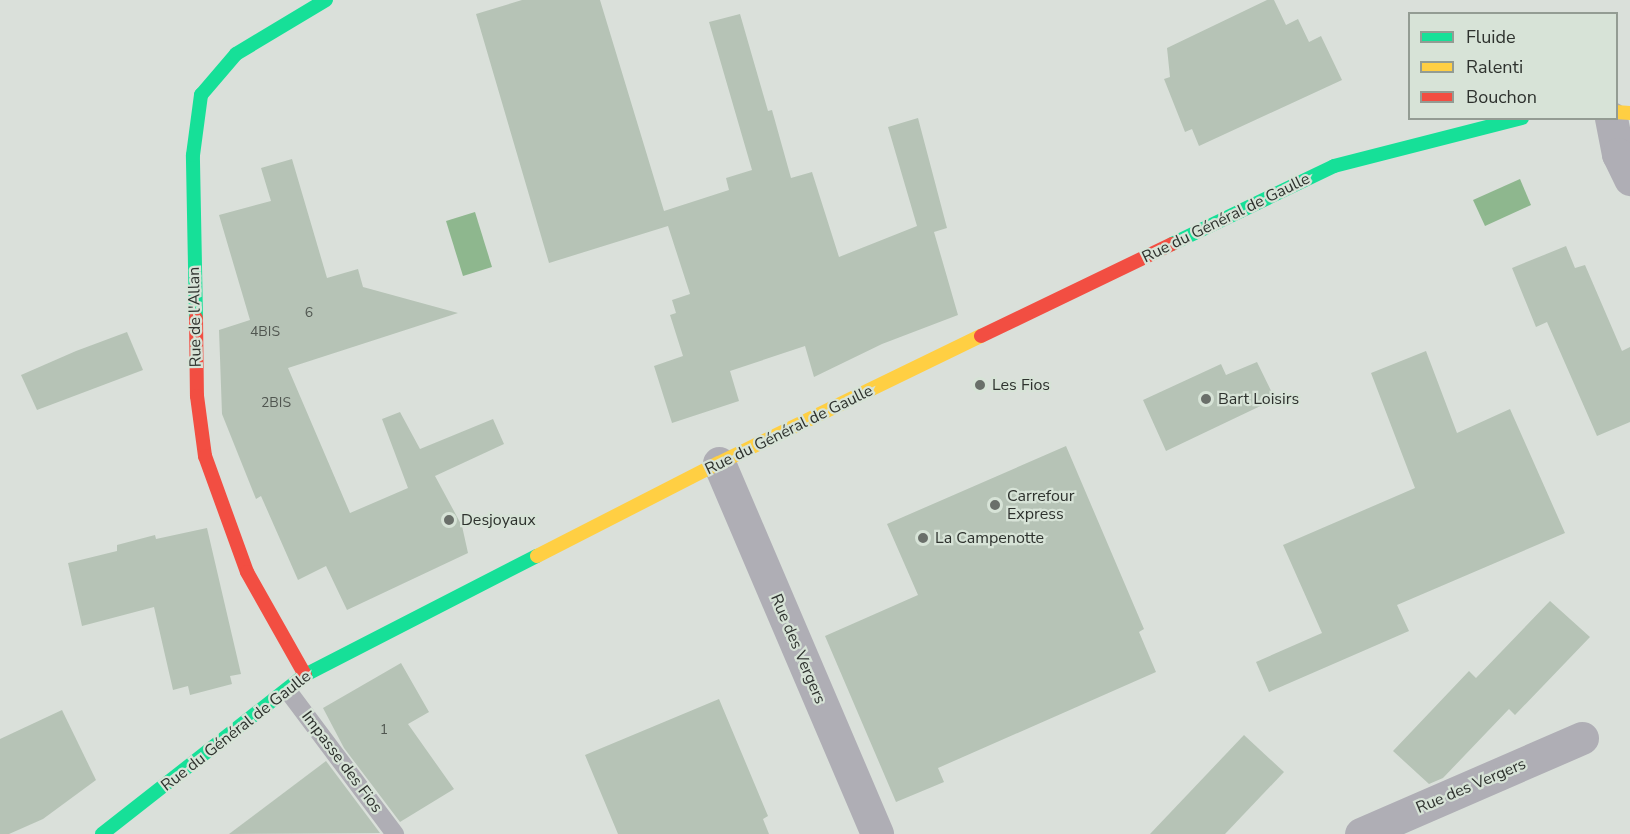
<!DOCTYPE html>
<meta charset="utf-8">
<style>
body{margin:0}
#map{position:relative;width:1630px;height:834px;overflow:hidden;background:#dae0da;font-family:"Nunito Sans",sans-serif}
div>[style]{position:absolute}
.water>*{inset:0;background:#8eb78e}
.building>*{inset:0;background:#b6c3b6}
.lane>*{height:18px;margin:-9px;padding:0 9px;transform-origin:9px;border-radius:9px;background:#afaeb5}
.street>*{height:33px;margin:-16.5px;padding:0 16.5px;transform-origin:16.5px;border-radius:16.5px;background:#afaeb5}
.fast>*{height:14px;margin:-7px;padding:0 7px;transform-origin:7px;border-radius:7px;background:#16e098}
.slow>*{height:14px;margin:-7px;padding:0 7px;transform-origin:7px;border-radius:7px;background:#ffcf43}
.jam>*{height:14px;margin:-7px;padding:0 7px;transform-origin:7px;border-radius:7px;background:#f24e42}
.dots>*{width:16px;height:16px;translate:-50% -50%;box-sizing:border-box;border:3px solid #d7e3d7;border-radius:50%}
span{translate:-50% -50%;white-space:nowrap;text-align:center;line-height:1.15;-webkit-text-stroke:4.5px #d7e3d7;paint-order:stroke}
.number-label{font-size:14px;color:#505650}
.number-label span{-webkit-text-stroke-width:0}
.street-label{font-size:16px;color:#2e322e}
.poi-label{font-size:16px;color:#2e322e}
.left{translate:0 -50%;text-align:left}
.legend{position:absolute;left:1408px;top:12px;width:210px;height:108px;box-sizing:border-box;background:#d7e3d7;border:2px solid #939c93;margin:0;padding:8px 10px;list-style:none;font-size:18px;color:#2e322e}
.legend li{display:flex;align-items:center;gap:12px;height:30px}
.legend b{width:30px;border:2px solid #939c93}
</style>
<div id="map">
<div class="water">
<i style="clip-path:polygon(1520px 179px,1531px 205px,1485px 226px,1473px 200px)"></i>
<i style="clip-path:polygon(475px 212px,492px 267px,463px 276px,446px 221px)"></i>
</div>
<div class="building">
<i style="clip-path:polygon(522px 0,600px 0,664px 211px,729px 190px,726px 178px,752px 170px,709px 22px,740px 14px,768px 111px,772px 110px,791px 178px,812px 172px,839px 257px,917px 226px,888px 127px,918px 118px,947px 228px,934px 232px,958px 315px,882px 344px,814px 377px,805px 346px,730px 371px,739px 401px,672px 423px,654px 366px,683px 356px,670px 315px,676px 313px,672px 300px,690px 294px,668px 226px,549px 263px,476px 14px)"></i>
<i style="clip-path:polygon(1267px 0,1274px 0,1286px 25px,1298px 19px,1309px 42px,1321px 36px,1342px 80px,1199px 146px,1192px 129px,1185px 132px,1164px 79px,1170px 77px,1167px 48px)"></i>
<i style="clip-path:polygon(292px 159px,327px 278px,358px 269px,363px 287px,458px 313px,288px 368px,350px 513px,408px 488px,382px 419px,400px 412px,420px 449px,493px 419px,504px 444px,435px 476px,462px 526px,468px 553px,347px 610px,326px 566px,298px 580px,261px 496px,256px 499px,222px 414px,219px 330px,250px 320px,219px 215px,271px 201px,261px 168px)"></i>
<i style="clip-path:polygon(1566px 246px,1575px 268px,1585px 265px,1622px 351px,1630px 347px,1630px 422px,1597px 436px,1547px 322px,1536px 327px,1512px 268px)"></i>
<i style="clip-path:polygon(127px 332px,143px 370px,37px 410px,21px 375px,76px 351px)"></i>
<i style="clip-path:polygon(1426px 351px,1457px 433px,1510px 409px,1565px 533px,1397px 605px,1409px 631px,1269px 692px,1256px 662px,1322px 633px,1283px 545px,1415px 488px,1371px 373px)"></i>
<i style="clip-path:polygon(1257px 362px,1275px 399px,1166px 451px,1143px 400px,1221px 364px,1226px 375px)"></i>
<i style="clip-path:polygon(1066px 446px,1144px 629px,1139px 632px,1156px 672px,938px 768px,944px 782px,896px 802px,825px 636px,918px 595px,887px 524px)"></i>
<i style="clip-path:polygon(207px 528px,241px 674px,230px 676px,232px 684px,190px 695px,188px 686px,173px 690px,154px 607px,82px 626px,68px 563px,117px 551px,117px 545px,155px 535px,156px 539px)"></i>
<i style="clip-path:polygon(1550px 601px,1590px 637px,1515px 715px,1509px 709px,1443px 778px,1429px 784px,1393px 751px,1469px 671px,1476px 678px)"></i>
<i style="clip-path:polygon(401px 663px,429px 712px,408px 724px,454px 789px,400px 822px,344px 748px,323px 708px)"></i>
<i style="clip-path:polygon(719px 699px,768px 816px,763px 819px,769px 834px,618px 834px,585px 755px)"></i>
<i style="clip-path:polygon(62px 710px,96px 780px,43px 819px,9px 834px,0 834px,0 739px)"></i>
<i style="clip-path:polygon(1244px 735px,1284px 772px,1225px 834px,1150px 834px)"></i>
<i style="clip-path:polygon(326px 761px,380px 833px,229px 834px)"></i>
</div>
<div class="lane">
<i style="left:288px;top:691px;width:179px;rotate:53.2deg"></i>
</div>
<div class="street">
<i style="left:1611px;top:118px;width:37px;rotate:79deg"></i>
<i style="left:1618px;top:154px;width:28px;rotate:64deg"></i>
<i style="left:719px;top:463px;width:403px;rotate:66.9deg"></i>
<i style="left:1361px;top:834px;width:241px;rotate:-23.5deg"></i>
</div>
<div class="fast">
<i style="left:1172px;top:244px;width:180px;rotate:-25.7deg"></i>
<i style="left:1334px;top:166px;width:194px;rotate:-14.3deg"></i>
<i style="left:196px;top:318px;width:163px;rotate:-91.1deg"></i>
<i style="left:193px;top:155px;width:61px;rotate:-82.4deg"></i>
<i style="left:201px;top:95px;width:54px;rotate:-49.5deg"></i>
<i style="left:236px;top:54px;width:105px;rotate:-31deg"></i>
<i style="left:102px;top:834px;width:258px;rotate:-38.1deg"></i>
<i style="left:305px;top:675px;width:261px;rotate:-27.2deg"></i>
</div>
<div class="slow">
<i style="left:1616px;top:112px;width:14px;rotate:4deg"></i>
<i style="left:537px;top:556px;width:204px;rotate:-27.1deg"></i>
<i style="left:719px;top:463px;width:291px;rotate:-25.9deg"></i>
</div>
<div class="jam">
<i style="left:196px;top:318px;width:78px;rotate:89.3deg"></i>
<i style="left:197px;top:396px;width:61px;rotate:82.4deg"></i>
<i style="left:205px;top:456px;width:123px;rotate:70.1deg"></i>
<i style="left:247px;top:572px;width:118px;rotate:60.6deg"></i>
<i style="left:981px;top:336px;width:212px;rotate:-25.7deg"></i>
</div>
<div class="dots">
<i style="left:980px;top:385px;background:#6a6f6a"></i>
<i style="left:1206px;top:399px;background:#6a6f6a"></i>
<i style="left:995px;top:505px;background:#6a6f6a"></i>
<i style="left:449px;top:520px;background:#6a6f6a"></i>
<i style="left:923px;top:538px;background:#6a6f6a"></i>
</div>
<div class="number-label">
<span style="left:309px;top:313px">6</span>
<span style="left:265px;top:332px">4BIS</span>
<span style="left:276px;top:403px">2BIS</span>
<span style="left:384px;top:730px">1</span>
</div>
<div class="street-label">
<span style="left:1226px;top:218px;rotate:-26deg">Rue du Général de Gaulle</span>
<span style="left:195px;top:317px;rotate:-91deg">Rue de l'Allan</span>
<span style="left:789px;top:430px;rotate:-26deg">Rue du Général de Gaulle</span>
<span style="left:798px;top:649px;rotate:67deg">Rue des Vergers</span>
<span style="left:236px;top:731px;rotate:-38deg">Rue du Général de Gaulle</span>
<span style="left:342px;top:762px;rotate:53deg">Impasse des Fios</span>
<span style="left:1471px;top:786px;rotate:-23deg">Rue des Vergers</span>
</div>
<div class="poi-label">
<span class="left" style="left:992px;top:385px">Les Fios</span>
<span class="left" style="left:1218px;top:399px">Bart Loisirs</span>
<span class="left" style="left:1007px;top:505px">Carrefour<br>Express</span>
<span class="left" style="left:461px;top:520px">Desjoyaux</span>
<span class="left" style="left:935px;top:538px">La Campenotte</span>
</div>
<ul class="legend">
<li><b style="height:8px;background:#16e098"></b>Fluide</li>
<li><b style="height:8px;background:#ffcf43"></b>Ralenti</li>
<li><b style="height:8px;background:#f24e42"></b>Bouchon</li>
</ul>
</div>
